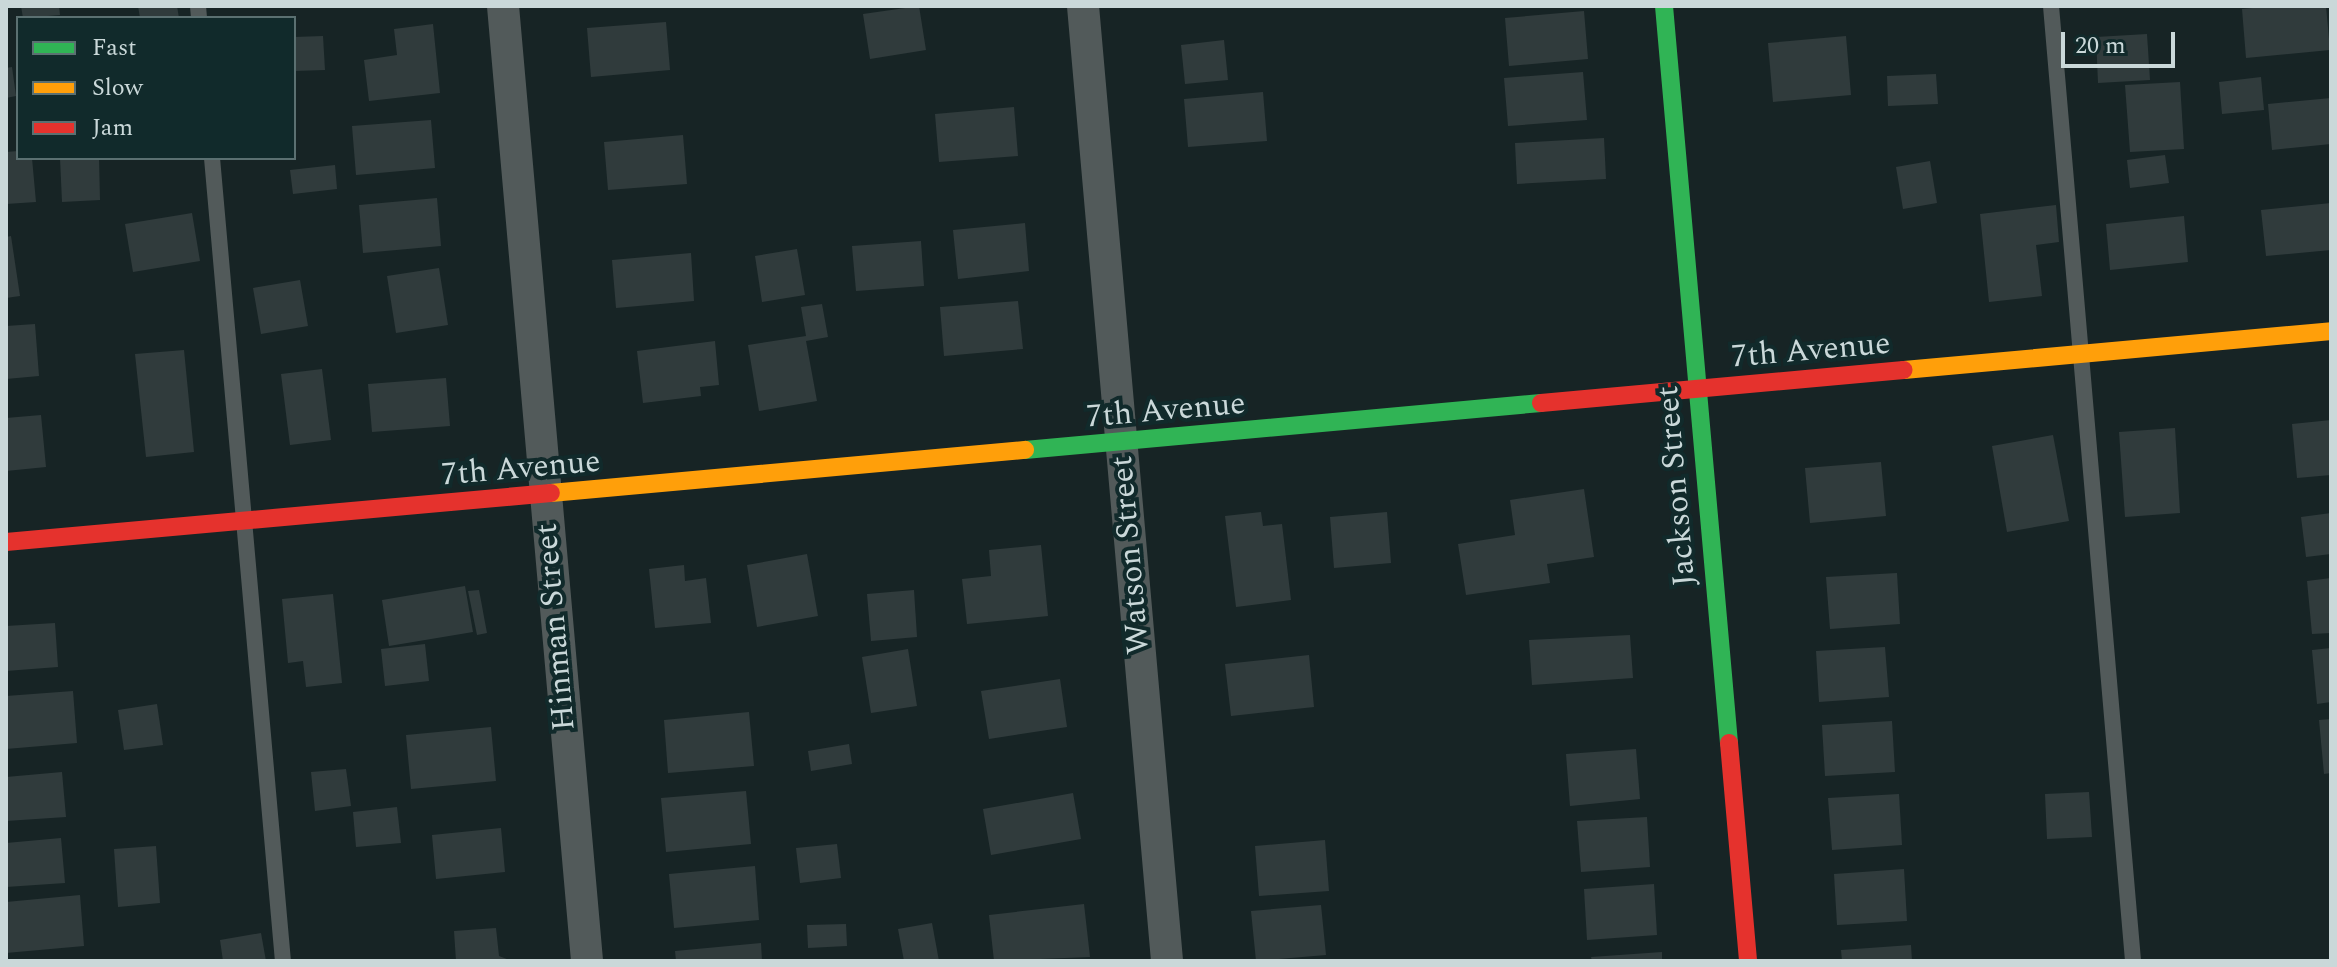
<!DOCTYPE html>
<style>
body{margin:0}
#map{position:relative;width:2337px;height:967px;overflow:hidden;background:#172425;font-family:Spectral,serif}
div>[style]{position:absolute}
.building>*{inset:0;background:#303b3c}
.lane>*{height:16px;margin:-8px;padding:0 8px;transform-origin:8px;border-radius:8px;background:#525a5a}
.street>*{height:32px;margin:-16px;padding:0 16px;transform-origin:16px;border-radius:16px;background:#525a5a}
.fast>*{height:18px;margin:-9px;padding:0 9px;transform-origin:9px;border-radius:9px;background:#30b455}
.slow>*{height:18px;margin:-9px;padding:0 9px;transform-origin:9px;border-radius:9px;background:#ff9f0a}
.jam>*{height:18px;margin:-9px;padding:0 9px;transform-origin:9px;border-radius:9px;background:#e5322d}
span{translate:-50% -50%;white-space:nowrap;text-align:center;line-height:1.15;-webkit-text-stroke:8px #112a2b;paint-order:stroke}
.street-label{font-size:32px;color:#cad8d9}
.frame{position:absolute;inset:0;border:8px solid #cad8d9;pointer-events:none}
.legend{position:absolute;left:16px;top:16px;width:280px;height:144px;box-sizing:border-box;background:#112a2b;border:2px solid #5b7071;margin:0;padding:10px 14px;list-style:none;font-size:24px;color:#cad8d9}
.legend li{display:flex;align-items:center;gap:16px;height:40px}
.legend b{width:40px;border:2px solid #5b7071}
.scale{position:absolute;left:2061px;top:32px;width:114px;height:36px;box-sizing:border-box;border:4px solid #cad8d9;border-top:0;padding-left:10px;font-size:24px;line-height:28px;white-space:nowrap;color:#cad8d9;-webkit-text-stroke:6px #112a2b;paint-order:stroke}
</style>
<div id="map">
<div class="building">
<i style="clip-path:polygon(21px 6px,59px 6px,60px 15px,23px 18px)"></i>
<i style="clip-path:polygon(138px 6px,177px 6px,179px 18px,140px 18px)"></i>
<i style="clip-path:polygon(919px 6px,926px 50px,870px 59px,863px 14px)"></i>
<i style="clip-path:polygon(2273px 6px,2326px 6px,2330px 50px,2246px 58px,2242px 9px)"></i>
<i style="clip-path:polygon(1584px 11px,1588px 59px,1509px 66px,1505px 18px)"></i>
<i style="clip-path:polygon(666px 22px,670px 70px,591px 77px,587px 28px)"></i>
<i style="clip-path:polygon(433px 24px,440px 93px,369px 101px,364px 60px,397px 55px,394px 29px)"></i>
<i style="clip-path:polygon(2147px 34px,2150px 80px,2098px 83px,2096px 37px)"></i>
<i style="clip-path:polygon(323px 36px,325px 70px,294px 71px,294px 37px)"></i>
<i style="clip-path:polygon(1846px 36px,1851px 95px,1773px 102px,1768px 43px)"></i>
<i style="clip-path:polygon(1224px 40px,1228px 80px,1185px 84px,1181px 45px)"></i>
<i style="clip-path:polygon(12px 67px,16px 96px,6px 98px,6px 68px)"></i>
<i style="clip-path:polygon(1583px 72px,1587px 120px,1508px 126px,1504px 78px)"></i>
<i style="clip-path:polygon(1936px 74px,1938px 104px,1888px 106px,1887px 76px)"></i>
<i style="clip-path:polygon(2261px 77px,2264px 110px,2222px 114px,2219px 82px)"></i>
<i style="clip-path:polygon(2180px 82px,2184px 149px,2130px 152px,2125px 85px)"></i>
<i style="clip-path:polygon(1263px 92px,1267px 141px,1188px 147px,1184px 99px)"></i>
<i style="clip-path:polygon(2331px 98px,2331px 144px,2272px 150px,2268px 104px)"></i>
<i style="clip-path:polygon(1014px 107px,1018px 156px,939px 162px,935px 114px)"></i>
<i style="clip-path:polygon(431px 120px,435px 168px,356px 175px,352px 126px)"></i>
<i style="clip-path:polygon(683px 135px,687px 184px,608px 190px,604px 142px)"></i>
<i style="clip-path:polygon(1604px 138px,1606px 179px,1517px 184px,1515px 143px)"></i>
<i style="clip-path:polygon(18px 151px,18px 158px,32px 158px,36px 202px,6px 204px,6px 152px)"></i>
<i style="clip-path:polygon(2165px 155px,2169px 183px,2130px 188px,2127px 160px)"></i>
<i style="clip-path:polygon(60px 158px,99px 158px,100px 200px,62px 202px)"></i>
<i style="clip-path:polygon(1930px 161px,1937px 203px,1903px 209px,1896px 167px)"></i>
<i style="clip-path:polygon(335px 165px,337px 189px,293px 194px,290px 170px)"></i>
<i style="clip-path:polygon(437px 198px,441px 246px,363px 253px,359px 205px)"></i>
<i style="clip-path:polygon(2331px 203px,2331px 250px,2266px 256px,2261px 210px)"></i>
<i style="clip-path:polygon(2056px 205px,2059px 242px,2036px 245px,2042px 296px,1989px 302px,1980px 214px)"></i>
<i style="clip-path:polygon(192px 213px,200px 261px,133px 272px,125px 224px)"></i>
<i style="clip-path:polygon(2184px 216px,2188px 262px,2110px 270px,2106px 224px)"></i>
<i style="clip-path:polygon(1025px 223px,1029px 271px,958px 279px,953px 230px)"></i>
<i style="clip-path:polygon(11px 236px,20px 296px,6px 298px,6px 237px)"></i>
<i style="clip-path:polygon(921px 241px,924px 286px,856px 291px,852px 246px)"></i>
<i style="clip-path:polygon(797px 249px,805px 295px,762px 302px,755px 256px)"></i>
<i style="clip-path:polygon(691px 253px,694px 301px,616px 308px,612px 260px)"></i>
<i style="clip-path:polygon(439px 268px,448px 325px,396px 333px,387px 276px)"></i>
<i style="clip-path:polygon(300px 280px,308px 326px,261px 334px,253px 288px)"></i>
<i style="clip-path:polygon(1018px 301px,1023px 349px,944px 356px,940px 307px)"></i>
<i style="clip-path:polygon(822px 304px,828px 337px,806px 341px,817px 401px,759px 411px,748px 345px,806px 336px,801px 307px)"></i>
<i style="clip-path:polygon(35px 324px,39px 376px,6px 379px,6px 326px)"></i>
<i style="clip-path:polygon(715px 341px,719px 385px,700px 387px,701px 396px,643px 403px,637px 351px)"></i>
<i style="clip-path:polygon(184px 350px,194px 452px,146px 457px,135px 354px)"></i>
<i style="clip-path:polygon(322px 369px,331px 440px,290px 445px,281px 374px)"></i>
<i style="clip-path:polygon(446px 378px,450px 426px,372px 432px,368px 384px)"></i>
<i style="clip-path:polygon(41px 415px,46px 467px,6px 471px,6px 418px)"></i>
<i style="clip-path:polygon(2331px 420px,2331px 475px,2297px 478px,2292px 424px)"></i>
<i style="clip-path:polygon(2175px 428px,2180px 513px,2125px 517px,2119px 432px)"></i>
<i style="clip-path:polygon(2053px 435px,2069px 521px,2007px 532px,1992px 446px)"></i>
<i style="clip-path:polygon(1881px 462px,1886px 516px,1810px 523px,1805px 468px)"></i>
<i style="clip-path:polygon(1584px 489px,1594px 557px,1547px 564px,1550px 583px,1466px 595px,1458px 544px,1515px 535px,1510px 500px)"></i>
<i style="clip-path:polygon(1261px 512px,1263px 526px,1282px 524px,1291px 600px,1236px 607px,1225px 516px)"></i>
<i style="clip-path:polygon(1387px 512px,1391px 563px,1334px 568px,1330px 517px)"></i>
<i style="clip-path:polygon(2331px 513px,2331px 554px,2306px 557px,2301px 517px)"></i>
<i style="clip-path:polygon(1041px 545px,1048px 616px,967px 624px,962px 579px,991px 576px,989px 550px)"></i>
<i style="clip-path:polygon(807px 554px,818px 616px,757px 627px,747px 565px)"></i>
<i style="clip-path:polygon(684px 565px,685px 581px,706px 578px,711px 623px,655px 628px,649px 569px)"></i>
<i style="clip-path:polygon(1897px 573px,1900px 624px,1830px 629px,1826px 577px)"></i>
<i style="clip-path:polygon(2331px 578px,2331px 633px,2312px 634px,2307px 581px)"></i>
<i style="clip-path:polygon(465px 586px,473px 632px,389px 646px,382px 600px)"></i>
<i style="clip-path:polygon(479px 590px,487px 633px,477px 635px,468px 591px)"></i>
<i style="clip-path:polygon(914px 590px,917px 637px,871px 641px,867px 594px)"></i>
<i style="clip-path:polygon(333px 594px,342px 683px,306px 687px,303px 661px,288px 663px,282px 599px)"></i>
<i style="clip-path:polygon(55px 623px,58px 667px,6px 671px,6px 626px)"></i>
<i style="clip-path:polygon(1630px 635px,1633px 678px,1532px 685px,1529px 640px)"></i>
<i style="clip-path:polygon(425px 644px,429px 681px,385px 686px,381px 649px)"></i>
<i style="clip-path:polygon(1885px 647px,1889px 697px,1819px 702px,1816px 651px)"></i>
<i style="clip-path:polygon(2331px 648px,2331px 702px,2317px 704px,2312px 650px)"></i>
<i style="clip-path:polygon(908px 649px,917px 706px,871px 713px,862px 657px)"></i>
<i style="clip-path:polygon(1309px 655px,1314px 707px,1231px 716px,1225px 664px)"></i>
<i style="clip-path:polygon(1060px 679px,1067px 727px,989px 739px,981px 691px)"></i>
<i style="clip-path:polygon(73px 691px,77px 743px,6px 749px,6px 696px)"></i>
<i style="clip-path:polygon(157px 704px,163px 745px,124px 750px,118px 710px)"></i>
<i style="clip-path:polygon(749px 712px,754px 766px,668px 773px,664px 720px)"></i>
<i style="clip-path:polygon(2331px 719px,2331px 773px,2324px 774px,2319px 720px)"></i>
<i style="clip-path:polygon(1892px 721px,1895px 772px,1825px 776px,1822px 725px)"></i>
<i style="clip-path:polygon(491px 727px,496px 781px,411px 789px,406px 735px)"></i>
<i style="clip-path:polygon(849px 744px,852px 764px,811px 771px,808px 751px)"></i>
<i style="clip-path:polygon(1636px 749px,1640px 799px,1570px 806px,1566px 754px)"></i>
<i style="clip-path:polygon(346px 769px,351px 806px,315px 811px,311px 772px)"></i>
<i style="clip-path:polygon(62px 772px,66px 817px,6px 821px,6px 777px)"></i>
<i style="clip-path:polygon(746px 791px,751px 844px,666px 852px,661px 798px)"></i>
<i style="clip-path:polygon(2089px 792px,2092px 837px,2047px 839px,2045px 794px)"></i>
<i style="clip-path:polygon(1073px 793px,1081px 839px,991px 855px,983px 809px)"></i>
<i style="clip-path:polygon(1899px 794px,1902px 845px,1832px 850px,1828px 798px)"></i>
<i style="clip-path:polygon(397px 807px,401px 843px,356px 847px,353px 812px)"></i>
<i style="clip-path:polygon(1647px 817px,1650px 867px,1581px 872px,1577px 821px)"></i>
<i style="clip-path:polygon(501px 828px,505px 872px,436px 879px,432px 835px)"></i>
<i style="clip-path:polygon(61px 838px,65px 883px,6px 887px,6px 843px)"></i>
<i style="clip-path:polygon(1325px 840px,1329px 891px,1259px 896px,1255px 846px)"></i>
<i style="clip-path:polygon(837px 844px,841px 878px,800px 883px,796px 848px)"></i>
<i style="clip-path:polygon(156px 846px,160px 903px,118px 907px,114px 849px)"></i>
<i style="clip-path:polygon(755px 866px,759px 920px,674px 928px,669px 874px)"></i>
<i style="clip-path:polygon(1904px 869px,1907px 921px,1837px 925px,1834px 874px)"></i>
<i style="clip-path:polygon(1654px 884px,1657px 935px,1587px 940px,1584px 889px)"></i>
<i style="clip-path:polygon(80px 895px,84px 946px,6px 953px,6px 902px)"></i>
<i style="clip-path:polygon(1084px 904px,1090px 957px,994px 961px,989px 915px)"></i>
<i style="clip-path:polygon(1321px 905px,1326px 955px,1256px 961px,1251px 911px)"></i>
<i style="clip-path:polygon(932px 923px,939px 961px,904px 961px,898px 929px)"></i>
<i style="clip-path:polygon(846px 924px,847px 946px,808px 948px,807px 925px)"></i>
<i style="clip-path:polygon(496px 928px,499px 956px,512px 961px,456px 961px,454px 931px)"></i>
<i style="clip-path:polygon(261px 933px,266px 961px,223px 961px,220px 940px)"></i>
<i style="clip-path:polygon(761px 943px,762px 961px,676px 961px,675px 951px)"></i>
<i style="clip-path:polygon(1911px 945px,1912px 961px,1842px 961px,1841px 950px)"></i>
<i style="clip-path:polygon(1662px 952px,1662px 961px,1592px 961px,1591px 957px)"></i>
</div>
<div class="lane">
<i style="left:198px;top:6px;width:12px;rotate:85deg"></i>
<i style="left:2051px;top:6px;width:959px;rotate:85.09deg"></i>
<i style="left:212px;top:158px;width:806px;rotate:84.95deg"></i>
</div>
<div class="street">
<i style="left:503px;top:6px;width:959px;rotate:84.97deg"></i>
<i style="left:1083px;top:6px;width:959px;rotate:84.97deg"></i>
</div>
<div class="fast">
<i style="left:1664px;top:6px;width:740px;rotate:84.96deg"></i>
<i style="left:1025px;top:450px;width:518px;rotate:-5.2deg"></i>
</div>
<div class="slow">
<i style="left:1904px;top:370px;width:429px;rotate:-5.2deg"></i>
<i style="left:551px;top:493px;width:476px;rotate:-5.2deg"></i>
</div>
<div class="jam">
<i style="left:1541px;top:403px;width:364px;rotate:-5.2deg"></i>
<i style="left:6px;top:542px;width:547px;rotate:-5.14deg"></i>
<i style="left:1729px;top:743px;width:219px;rotate:85deg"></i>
</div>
<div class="street-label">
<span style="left:1811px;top:351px;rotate:-5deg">7th Avenue</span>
<span style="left:1166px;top:411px;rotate:-5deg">7th Avenue</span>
<span style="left:521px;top:469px;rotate:-5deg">7th Avenue</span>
<span style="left:1677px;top:486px;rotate:-95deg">Jackson Street</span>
<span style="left:1131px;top:555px;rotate:-95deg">Watson Street</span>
<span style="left:556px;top:627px;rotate:-95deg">Hinman Street</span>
</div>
<div class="frame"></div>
<ul class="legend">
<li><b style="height:10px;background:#30b455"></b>Fast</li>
<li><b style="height:10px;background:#ff9f0a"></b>Slow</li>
<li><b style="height:10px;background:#e5322d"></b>Jam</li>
</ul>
<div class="scale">20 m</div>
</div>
